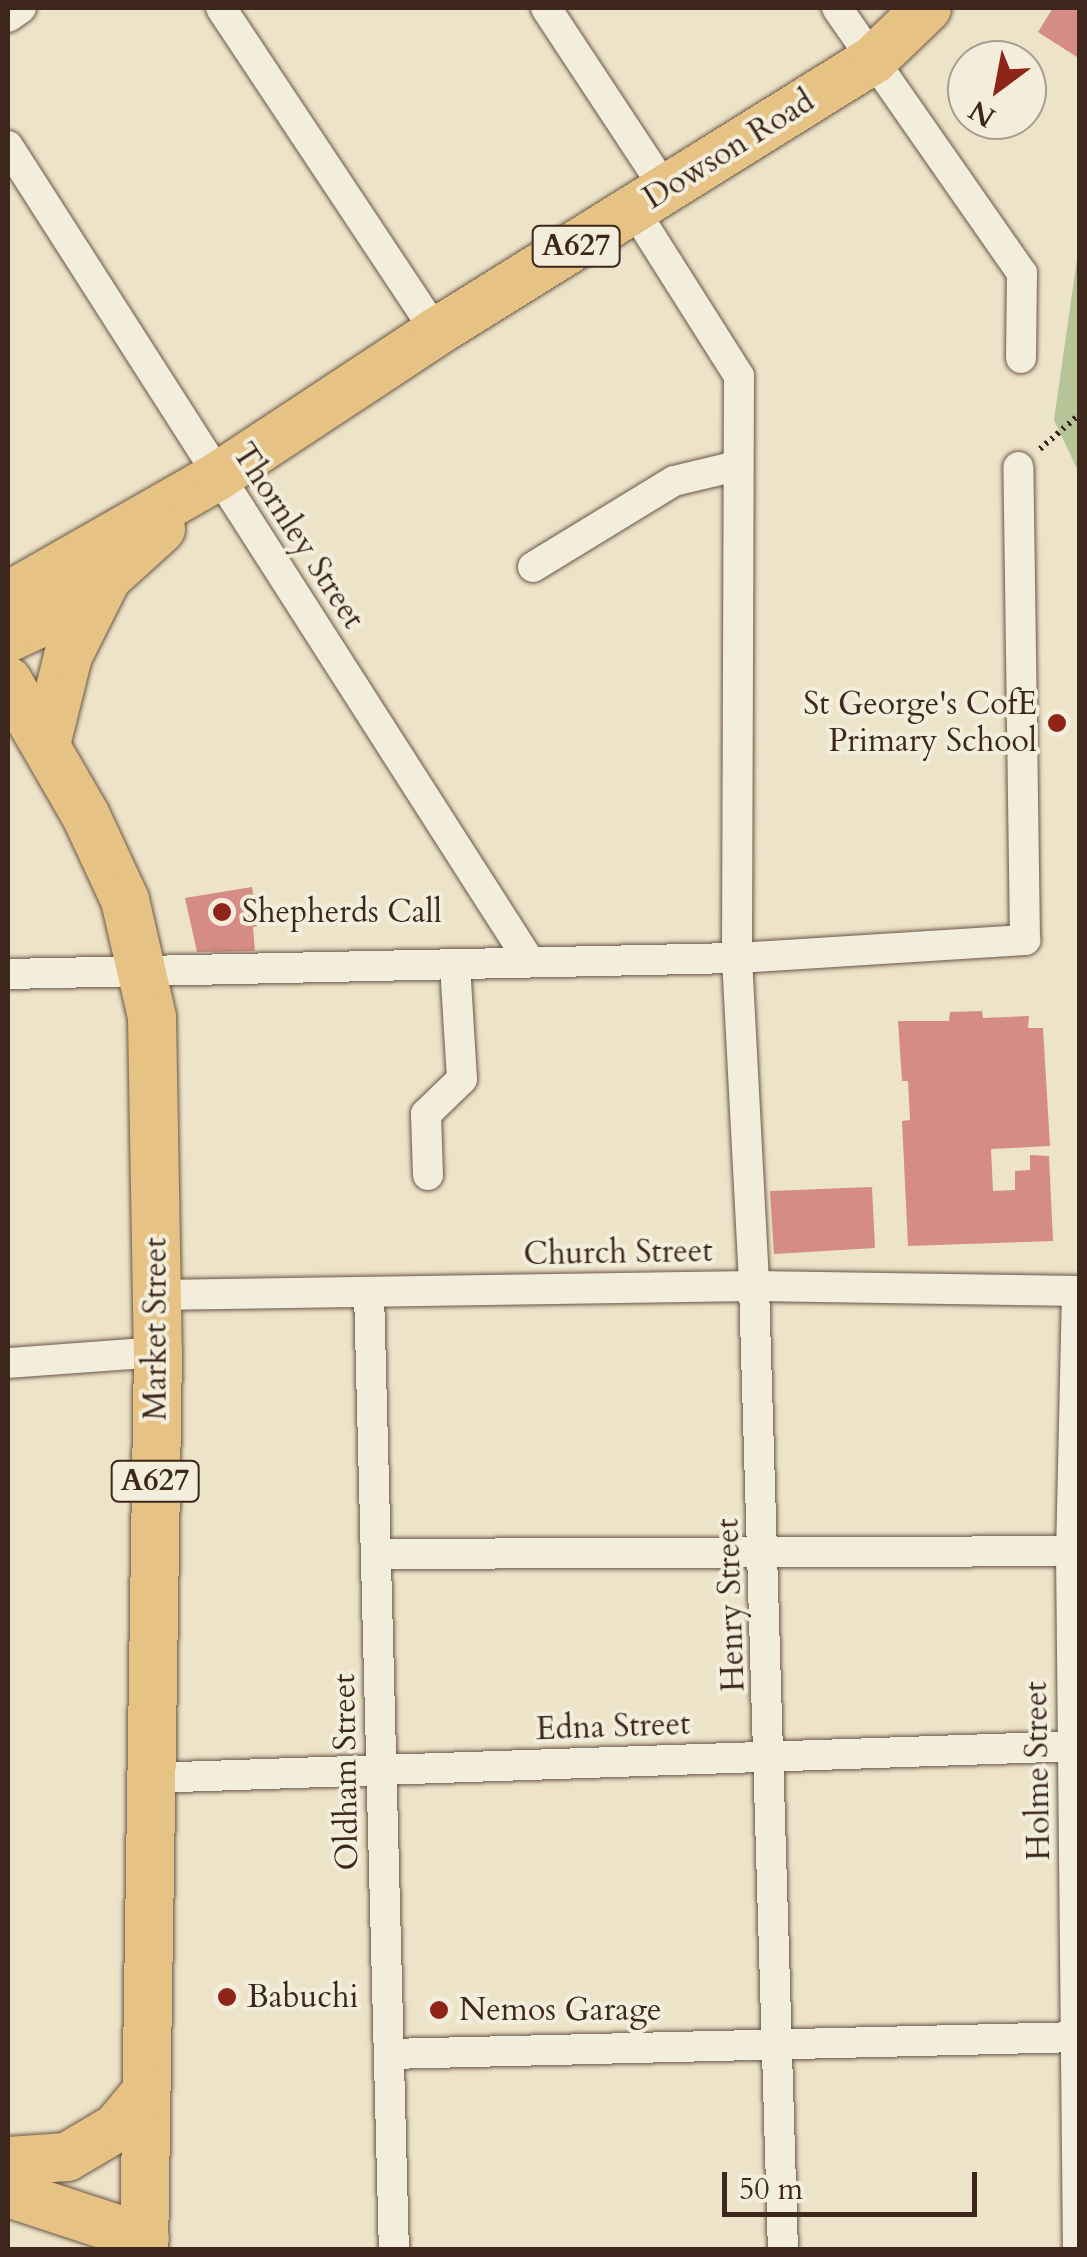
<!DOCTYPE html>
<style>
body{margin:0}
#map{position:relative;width:1087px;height:2257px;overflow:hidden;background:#ede3c8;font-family:Cardo,serif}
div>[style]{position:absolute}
.green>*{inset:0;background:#b6c498}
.building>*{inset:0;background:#d48c85}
.path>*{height:6px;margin-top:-3px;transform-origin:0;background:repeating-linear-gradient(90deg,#3d261b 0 2.5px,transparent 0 7.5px)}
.roads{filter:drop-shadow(0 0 2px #695546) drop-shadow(0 0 2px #695546)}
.minor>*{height:30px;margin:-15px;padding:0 15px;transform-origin:15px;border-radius:15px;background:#f3eddb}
.primary>*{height:48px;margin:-24px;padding:0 24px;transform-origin:24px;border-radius:24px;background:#e6c284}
.dots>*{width:28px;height:28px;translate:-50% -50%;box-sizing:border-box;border:5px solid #f3eddb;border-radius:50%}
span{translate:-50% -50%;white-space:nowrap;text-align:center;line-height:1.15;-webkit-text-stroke:8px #f3eddb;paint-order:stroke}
.shield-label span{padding:2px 8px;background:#f3eddb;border:2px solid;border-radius:8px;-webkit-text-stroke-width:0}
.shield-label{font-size:30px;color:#3d261b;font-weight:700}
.street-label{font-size:32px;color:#3d261b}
.poi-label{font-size:32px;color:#3d261b}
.right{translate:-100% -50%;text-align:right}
.left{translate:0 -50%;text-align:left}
.frame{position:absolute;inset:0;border:10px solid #3d261b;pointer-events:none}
.north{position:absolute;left:947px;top:40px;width:100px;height:100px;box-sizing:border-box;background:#f3eddb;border:2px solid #aa9d8e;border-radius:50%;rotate:212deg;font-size:28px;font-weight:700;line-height:40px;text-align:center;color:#3d261b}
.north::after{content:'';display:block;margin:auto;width:35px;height:45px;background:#8f2418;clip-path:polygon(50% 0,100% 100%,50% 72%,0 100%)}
.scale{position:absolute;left:722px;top:2172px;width:255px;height:45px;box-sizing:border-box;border:5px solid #3d261b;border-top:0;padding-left:12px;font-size:30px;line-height:35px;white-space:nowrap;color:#3d261b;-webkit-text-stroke:8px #f3eddb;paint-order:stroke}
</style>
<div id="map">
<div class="green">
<i style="clip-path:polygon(1079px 245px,1079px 473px,1054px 420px)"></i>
</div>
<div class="building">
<i style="clip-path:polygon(1053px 8px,1080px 8px,1080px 59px,1038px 32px)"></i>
<i style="clip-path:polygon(252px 887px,258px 926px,253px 927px,255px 951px,197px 952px,185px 898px)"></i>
<i style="clip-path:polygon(982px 1011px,983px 1018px,1029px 1016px,1028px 1028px,1043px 1028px,1050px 1146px,991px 1149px,993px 1191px,1015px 1190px,1015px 1171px,1030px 1170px,1030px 1155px,1049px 1156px,1053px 1241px,908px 1246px,902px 1121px,910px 1120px,908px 1081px,902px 1081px,898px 1021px,949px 1021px,950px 1012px)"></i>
<i style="clip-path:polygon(872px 1187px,875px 1248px,774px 1254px,770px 1191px)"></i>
</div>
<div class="path">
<i style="left:1040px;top:449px;width:53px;rotate:-41.2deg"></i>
</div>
<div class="roads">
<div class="minor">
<i style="left:221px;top:8px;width:389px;rotate:56.4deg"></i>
<i style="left:546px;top:8px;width:218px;rotate:56.6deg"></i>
<i style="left:837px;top:8px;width:323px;rotate:55.1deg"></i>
<i style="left:1022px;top:273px;width:85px;rotate:90.7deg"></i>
<i style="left:8px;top:17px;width:16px;rotate:-35deg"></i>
<i style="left:8px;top:146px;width:969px;rotate:57.39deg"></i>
<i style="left:634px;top:210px;width:196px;rotate:57.7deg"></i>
<i style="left:739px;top:376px;width:582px;rotate:90.2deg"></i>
<i style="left:737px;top:958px;width:328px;rotate:87deg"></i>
<i style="left:754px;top:1286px;width:964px;rotate:88.28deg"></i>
<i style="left:533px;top:567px;width:165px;rotate:-31.4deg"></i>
<i style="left:674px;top:481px;width:65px;rotate:-13.4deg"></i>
<i style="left:8px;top:974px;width:729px;rotate:-1.26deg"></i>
<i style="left:737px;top:958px;width:289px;rotate:-3.6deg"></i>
<i style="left:1025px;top:940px;width:473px;rotate:-90.8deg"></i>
<i style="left:428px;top:1175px;width:61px;rotate:-91.9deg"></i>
<i style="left:426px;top:1114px;width:50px;rotate:-44.2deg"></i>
<i style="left:462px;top:1079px;width:115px;rotate:-93.5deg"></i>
<i style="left:1077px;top:1291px;width:260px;rotate:91.3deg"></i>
<i style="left:1071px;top:1551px;width:699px;rotate:89.43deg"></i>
<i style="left:369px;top:1292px;width:958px;rotate:88.51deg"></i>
<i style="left:157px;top:1295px;width:597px;rotate:-0.86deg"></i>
<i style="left:754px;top:1286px;width:326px;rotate:0.9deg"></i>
<i style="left:8px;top:1363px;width:150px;rotate:-4.2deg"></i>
<i style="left:376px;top:1554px;width:704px;rotate:-0.24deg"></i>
<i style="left:149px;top:1778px;width:932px;rotate:-1.97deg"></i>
<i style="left:389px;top:2054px;width:691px;rotate:-1.41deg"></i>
</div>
<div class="primary">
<i style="left:8px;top:596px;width:242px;rotate:-29.7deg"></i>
<i style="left:218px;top:476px;width:261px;rotate:-33.4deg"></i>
<i style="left:436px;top:332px;width:515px;rotate:-31.9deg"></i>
<i style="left:873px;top:60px;width:75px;rotate:-43.9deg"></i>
<i style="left:8px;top:638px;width:35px;rotate:-25deg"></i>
<i style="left:40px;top:623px;width:77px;rotate:-33.9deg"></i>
<i style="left:8px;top:681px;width:156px;rotate:60deg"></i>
<i style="left:86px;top:816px;width:93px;rotate:65.1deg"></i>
<i style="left:125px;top:900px;width:120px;rotate:77deg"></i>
<i style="left:152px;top:1017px;width:335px;rotate:89deg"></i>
<i style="left:158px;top:1352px;width:898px;rotate:90.89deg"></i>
<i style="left:46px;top:745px;width:92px;rotate:-76.1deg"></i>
<i style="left:68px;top:656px;width:87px;rotate:-63.4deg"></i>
<i style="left:107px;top:578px;width:73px;rotate:-42.2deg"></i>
<i style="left:8px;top:2161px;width:59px;rotate:-3.9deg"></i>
<i style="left:67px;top:2157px;width:57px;rotate:-30.6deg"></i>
<i style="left:116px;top:2128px;width:47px;rotate:-50.2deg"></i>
<i style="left:8px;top:2193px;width:144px;rotate:18.2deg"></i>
</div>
</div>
<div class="dots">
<i style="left:1057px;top:723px;background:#8f2418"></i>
<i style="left:222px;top:912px;background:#8f2418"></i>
<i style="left:227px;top:1997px;background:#8f2418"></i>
<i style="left:439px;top:2010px;background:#8f2418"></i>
</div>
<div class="shield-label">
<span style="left:576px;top:246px">A627</span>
<span style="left:155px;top:1481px">A627</span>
</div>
<div class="street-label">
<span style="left:729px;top:150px;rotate:-32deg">Dowson Road</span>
<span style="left:298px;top:536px;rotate:57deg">Thornley Street</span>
<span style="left:618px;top:1253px;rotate:-1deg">Church Street</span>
<span style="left:156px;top:1329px;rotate:-90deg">Market Street</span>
<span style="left:731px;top:1605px;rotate:-92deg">Henry Street</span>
<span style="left:613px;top:1727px;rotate:-2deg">Edna Street</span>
<span style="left:1038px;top:1771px;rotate:-91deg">Holme Street</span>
<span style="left:346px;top:1772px;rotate:-91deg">Oldham Street</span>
</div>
<div class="poi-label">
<span class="right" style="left:1037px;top:723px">St George's CofE<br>Primary School</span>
<span class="left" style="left:242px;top:912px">Shepherds Call</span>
<span class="left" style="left:247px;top:1997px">Babuchi</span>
<span class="left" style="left:459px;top:2010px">Nemos Garage</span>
</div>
<div class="frame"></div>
<div class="north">N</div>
<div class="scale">50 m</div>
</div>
